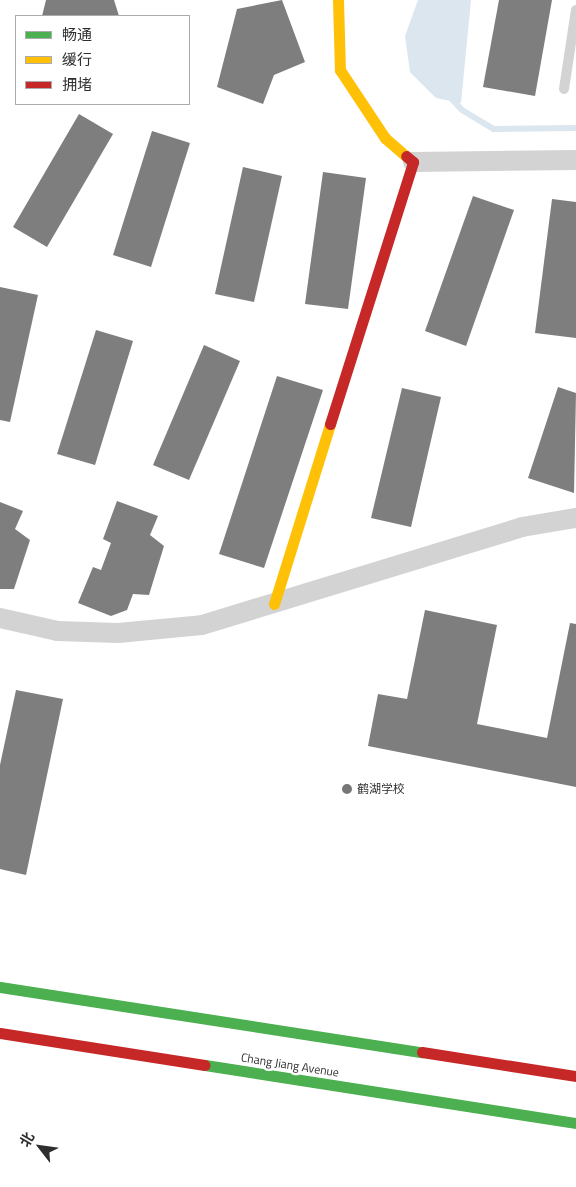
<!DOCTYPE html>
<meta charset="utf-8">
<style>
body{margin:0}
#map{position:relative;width:576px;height:1187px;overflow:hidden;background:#fff;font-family:"Titillium Web","Noto Sans SC",sans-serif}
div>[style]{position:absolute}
.water>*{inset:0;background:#dbe6ef}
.stream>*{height:6px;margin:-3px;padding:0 3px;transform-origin:3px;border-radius:3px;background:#dbe6ef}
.building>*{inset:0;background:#7e7e7e}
.lane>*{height:10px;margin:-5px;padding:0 5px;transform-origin:5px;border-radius:5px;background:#d3d3d3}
.street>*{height:20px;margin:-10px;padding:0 10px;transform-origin:10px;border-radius:10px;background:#d3d3d3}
.fast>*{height:11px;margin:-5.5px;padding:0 5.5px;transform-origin:5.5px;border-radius:5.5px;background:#4caf50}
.slow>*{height:11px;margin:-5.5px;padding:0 5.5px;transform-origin:5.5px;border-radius:5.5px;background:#ffc107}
.jam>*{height:11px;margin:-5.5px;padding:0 5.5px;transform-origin:5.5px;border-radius:5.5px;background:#c62828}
.dots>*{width:14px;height:14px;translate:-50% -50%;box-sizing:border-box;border:2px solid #fff;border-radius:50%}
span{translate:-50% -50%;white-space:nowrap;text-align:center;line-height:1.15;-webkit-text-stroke:5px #fff;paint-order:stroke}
.poi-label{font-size:12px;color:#2e2e2e}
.left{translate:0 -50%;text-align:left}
.street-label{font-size:12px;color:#2e2e2e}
.legend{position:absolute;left:15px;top:15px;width:175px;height:90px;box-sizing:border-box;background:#fff;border:1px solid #ababab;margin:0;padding:6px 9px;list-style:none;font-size:15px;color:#2e2e2e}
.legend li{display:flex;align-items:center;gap:10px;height:25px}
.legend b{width:25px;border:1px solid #ababab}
.north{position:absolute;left:15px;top:1122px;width:50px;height:50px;-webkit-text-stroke:4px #fff;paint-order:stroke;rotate:300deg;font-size:14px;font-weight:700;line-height:20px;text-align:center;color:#2e2e2e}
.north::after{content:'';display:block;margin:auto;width:18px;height:22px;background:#2e2e2e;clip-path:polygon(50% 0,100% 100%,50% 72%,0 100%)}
</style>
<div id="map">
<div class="water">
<i style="clip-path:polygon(418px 0,471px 0,461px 103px,436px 98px,410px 72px,405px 36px)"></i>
</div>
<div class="stream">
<i style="left:449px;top:96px;width:19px;rotate:47deg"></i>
<i style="left:462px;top:110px;width:37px;rotate:31deg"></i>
<i style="left:494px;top:129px;width:82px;rotate:-0.7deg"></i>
</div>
<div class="building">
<i style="clip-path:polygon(46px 0,114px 0,119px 16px,42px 16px)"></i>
<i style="clip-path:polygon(282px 0,305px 62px,274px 75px,263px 104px,217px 87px,237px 9px)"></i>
<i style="clip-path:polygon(499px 0,552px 0,535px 96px,483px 87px)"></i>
<i style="clip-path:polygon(79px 114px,113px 134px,47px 247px,13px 227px)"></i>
<i style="clip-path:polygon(152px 131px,190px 143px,151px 267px,113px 255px)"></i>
<i style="clip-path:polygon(243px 167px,282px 176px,254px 302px,215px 294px)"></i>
<i style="clip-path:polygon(323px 172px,366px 178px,348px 309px,305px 304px)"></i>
<i style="clip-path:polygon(473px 196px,514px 210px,466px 346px,425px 331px)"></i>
<i style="clip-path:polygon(552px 199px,576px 202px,576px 338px,535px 333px)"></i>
<i style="clip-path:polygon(0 287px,38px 295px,10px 422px,0 420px)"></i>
<i style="clip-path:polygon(96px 330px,133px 341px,95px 465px,57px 454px)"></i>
<i style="clip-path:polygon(204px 345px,240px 361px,189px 480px,153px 465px)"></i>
<i style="clip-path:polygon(277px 376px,323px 390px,264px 568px,219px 554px)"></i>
<i style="clip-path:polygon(558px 387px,576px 393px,574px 493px,528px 478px)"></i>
<i style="clip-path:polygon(402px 388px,441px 397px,411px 527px,371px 518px)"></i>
<i style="clip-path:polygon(117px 501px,158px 516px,150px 535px,164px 546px,149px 595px,133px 594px,127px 610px,111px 616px,78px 603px,93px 567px,101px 570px,111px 543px,103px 539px)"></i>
<i style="clip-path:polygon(0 502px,23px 511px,15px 529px,30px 540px,14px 589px,0 589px)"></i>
<i style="clip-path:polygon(425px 610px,497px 625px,477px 724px,547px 738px,570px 623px,576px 624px,576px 787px,368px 746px,378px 694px,407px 699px)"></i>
<i style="clip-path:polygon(16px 690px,63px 699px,26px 875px,0 869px,0 765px)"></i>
</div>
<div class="lane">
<i style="left:564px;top:89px;width:80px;rotate:-81.4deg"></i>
</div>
<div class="street">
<i style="left:413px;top:162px;width:163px;rotate:-0.7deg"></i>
<i style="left:0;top:618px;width:58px;rotate:12.8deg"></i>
<i style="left:57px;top:631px;width:61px;rotate:1.9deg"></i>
<i style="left:118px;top:633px;width:84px;rotate:-5.4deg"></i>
<i style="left:202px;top:625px;width:335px;rotate:-17deg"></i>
<i style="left:522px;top:527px;width:55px;rotate:-9.5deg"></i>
</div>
<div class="fast">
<i style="left:0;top:987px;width:427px;rotate:8.8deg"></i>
<i style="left:205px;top:1065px;width:376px;rotate:8.9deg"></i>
</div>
<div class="slow">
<i style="left:338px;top:0;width:70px;rotate:88.4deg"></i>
<i style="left:340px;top:70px;width:82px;rotate:56.5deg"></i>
<i style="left:385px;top:138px;width:28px;rotate:41deg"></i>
<i style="left:274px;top:604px;width:189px;rotate:-72.7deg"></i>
</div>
<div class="jam">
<i style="left:330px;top:424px;width:275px;rotate:-72.4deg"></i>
<i style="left:413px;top:162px;width:9px;rotate:-139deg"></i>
<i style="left:0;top:1033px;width:207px;rotate:8.9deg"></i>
<i style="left:422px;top:1052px;width:156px;rotate:8.9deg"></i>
</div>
<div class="dots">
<i style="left:347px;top:789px;background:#777"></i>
</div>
<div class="poi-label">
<span class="left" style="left:357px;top:789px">鹤湖学校</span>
</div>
<div class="street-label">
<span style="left:290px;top:1065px;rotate:9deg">Chang Jiang Avenue</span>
</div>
<ul class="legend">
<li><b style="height:6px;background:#4caf50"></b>畅通</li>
<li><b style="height:6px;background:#ffc107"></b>缓行</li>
<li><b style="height:6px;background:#c62828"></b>拥堵</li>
</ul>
<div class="north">北</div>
</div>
